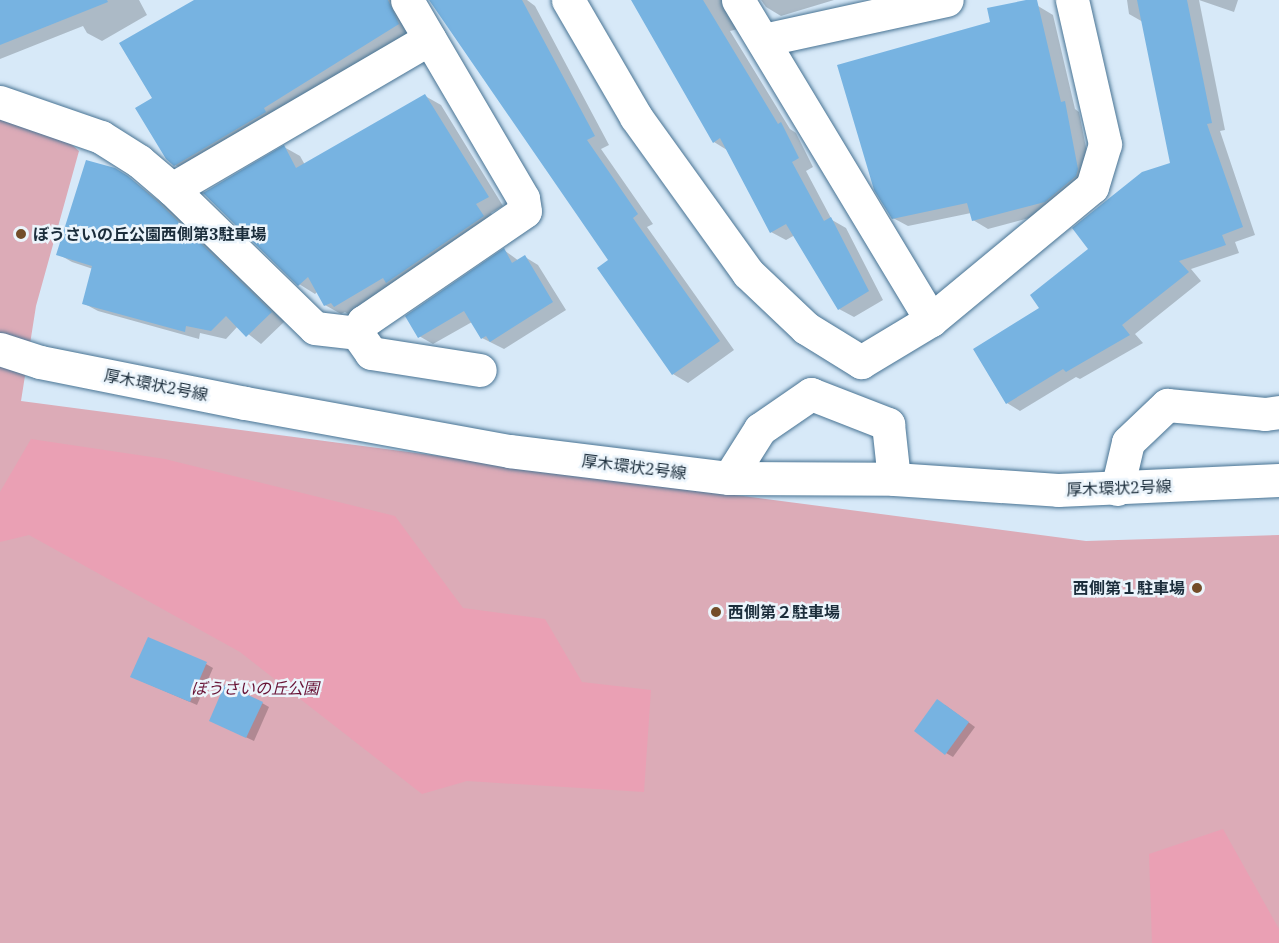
<!DOCTYPE html>
<meta charset="utf-8">
<style>
body{margin:0}
#map{position:relative;width:1279px;height:943px;overflow:hidden;background:#d7e9f8;font-family:"IBM Plex Serif","Noto Sans JP",serif}
div>[style]{position:absolute}
.green>*{inset:0;background:#dcabb7}
.forest>*{inset:0;background:#eaa0b4}
.shadow>*{inset:0;background:#0003}
.building>*{inset:0;background:#77b3e1}
.roads{filter:drop-shadow(0 0 2px #487393) drop-shadow(0 0 2px #487393)}
.minor>*{height:33px;margin:-16.5px;padding:0 16.5px;transform-origin:16.5px;border-radius:16.5px;background:#fff}
.tertiary>*{height:33px;margin:-16.5px;padding:0 16.5px;transform-origin:16.5px;border-radius:16.5px;background:#fff}
.dots>*{width:16px;height:16px;translate:-50% -50%;box-sizing:border-box;border:3px solid #ecf5fc;border-radius:50%}
span{translate:-50% -50%;white-space:nowrap;text-align:center;line-height:1.15;-webkit-text-stroke:5px #ecf5fc;paint-order:stroke}
.poi-label{font-size:16px;color:#1b2d3b;font-weight:700}
.left{translate:0 -50%;text-align:left}
.right{translate:-100% -50%;text-align:right}
.street-label{font-size:16px;color:#1b2d3b}
.park-label{font-size:16px;color:#681235;font-style:italic}
</style>
<div id="map">
<div class="green">
<i style="clip-path:polygon(0 115px,64px 138px,79px 151px,36px 306px,21px 401px,1086px 541px,1279px 535px,1279px 943px,0 943px)"></i>
</div>
<div class="forest">
<i style="clip-path:polygon(31px 439px,165px 459px,395px 516px,463px 608px,545px 619px,582px 682px,651px 690px,644px 792px,467px 781px,422px 794px,240px 652px,29px 535px,0 542px,0 492px)"></i>
<i style="clip-path:polygon(1223px 829px,1279px 929px,1279px 943px,1152px 943px,1149px 854px)"></i>
</div>
<div class="shadow">
<i style="clip-path:polygon(0 0,139px 0,147px 15px,102px 41px,87px 33px,83px 26px,0 59px)"></i>
<i style="clip-path:polygon(198px 0,406px 0,418px 41px,190px 174px,175px 165px,154px 99px)"></i>
<i style="clip-path:polygon(430px 0,527px 0,535px 6px,609px 145px,601px 149px,653px 224px,647px 227px,734px 350px,688px 383px,673px 374px,610px 261px)"></i>
<i style="clip-path:polygon(632px 0,736px 0,742px 28px,730px 31px,790px 129px,796px 133px,813px 167px,806px 171px,832px 220px,846px 228px,883px 300px,854px 317px,839px 309px,795px 235px,786px 240px,771px 232px,727px 150px,714px 142px)"></i>
<i style="clip-path:polygon(761px 0,834px 0,781px 16px,766px 7px)"></i>
<i style="clip-path:polygon(1127px 0,1238px 0,1234px 12px,1199px 0,1225px 130px,1220px 131px,1255px 235px,1235px 242px,1239px 253px,1191px 269px,1201px 281px,1135px 334px,1143px 343px,1080px 379px,1076px 377px,1020px 411px,1007px 403px,1042px 308px,1090px 250px,1172px 164px,1143px 22px,1129px 14px)"></i>
<i style="clip-path:polygon(1038px 6px,1053px 15px,1075px 109px,1079px 112px,1092px 178px,1060px 210px,988px 229px,973px 220px,971px 213px,908px 226px,893px 218px,992px 23px)"></i>
<i style="clip-path:polygon(425px 96px,441px 105px,503px 206px,491px 213px,499px 226px,350px 315px,345px 312px,341px 314px,325px 305px,318px 291px,315px 294px,299px 284px,284px 147px,300px 156px,305px 165px)"></i>
<i style="clip-path:polygon(130px 178px,174px 213px,285px 321px,261px 344px,238px 326px,226px 339px,200px 333px,199px 339px,98px 311px,83px 303px,93px 269px,72px 262px,58px 254px)"></i>
<i style="clip-path:polygon(504px 250px,519px 261px,525px 257px,538px 265px,566px 310px,504px 349px,482px 338px,472px 322px,433px 344px,419px 336px)"></i>
<i style="clip-path:polygon(206px 664px,213px 668px,197px 705px,132px 677px)"></i>
<i style="clip-path:polygon(262px 703px,269px 707px,254px 741px,218px 724px)"></i>
<i style="clip-path:polygon(945px 705px,975px 727px,953px 757px,946px 753px)"></i>
</div>
<div class="building">
<i style="clip-path:polygon(0 0,107px 0,108px 2px,0 45px)"></i>
<i style="clip-path:polygon(194px 0,388px 0,399px 24px,264px 108px,266px 112px,174px 166px,166px 159px,135px 108px,152px 98px,119px 43px)"></i>
<i style="clip-path:polygon(429px 0,522px 0,595px 136px,587px 140px,638px 214px,633px 218px,720px 341px,672px 375px,597px 268px,608px 260px)"></i>
<i style="clip-path:polygon(631px 0,703px 0,778px 124px,781px 122px,799px 158px,792px 162px,824px 221px,831px 217px,869px 291px,838px 310px,786px 224px,770px 233px,720px 138px,713px 143px)"></i>
<i style="clip-path:polygon(1026px 0,1037px 0,1061px 102px,1065px 101px,1078px 169px,1076px 176px,1045px 202px,972px 221px,967px 203px,892px 219px,874px 190px,837px 65px,990px 22px,987px 8px)"></i>
<i style="clip-path:polygon(1137px 0,1187px 0,1212px 123px,1207px 124px,1243px 227px,1222px 235px,1226px 245px,1179px 261px,1189px 272px,1122px 325px,1130px 335px,1066px 372px,1063px 369px,1006px 404px,973px 349px,1039px 308px,1030px 295px,1088px 249px,1072px 228px,1142px 172px,1170px 163px)"></i>
<i style="clip-path:polygon(425px 94px,489px 197px,476px 204px,484px 216px,386px 283px,383px 278px,334px 307px,331px 303px,324px 306px,308px 277px,298px 286px,203px 193px,284px 145px,296px 168px)"></i>
<i style="clip-path:polygon(86px 160px,115px 168px,128px 176px,159px 203px,272px 312px,246px 337px,226px 316px,211px 331px,186px 326px,185px 332px,82px 304px,92px 266px,56px 255px)"></i>
<i style="clip-path:polygon(504px 248px,512px 263px,525px 255px,553px 302px,490px 342px,486px 336px,481px 339px,464px 311px,418px 338px,405px 316px)"></i>
<i style="clip-path:polygon(148px 637px,207px 662px,190px 702px,130px 677px)"></i>
<i style="clip-path:polygon(225px 684px,263px 702px,246px 738px,209px 721px)"></i>
<i style="clip-path:polygon(937px 699px,969px 722px,945px 755px,914px 731px)"></i>
</div>
<div class="roads">
<div class="minor">
<i style="left:568px;top:0;width:135px;rotate:59.8deg"></i>
<i style="left:636px;top:117px;width:192px;rotate:54.3deg"></i>
<i style="left:748px;top:273px;width:80px;rotate:43.5deg"></i>
<i style="left:806px;top:328px;width:65px;rotate:31.7deg"></i>
<i style="left:861px;top:362px;width:82px;rotate:-31deg"></i>
<i style="left:931px;top:320px;width:209px;rotate:-39.6deg"></i>
<i style="left:1092px;top:187px;width:45px;rotate:-73.2deg"></i>
<i style="left:1105px;top:144px;width:148px;rotate:-102.9deg"></i>
<i style="left:738px;top:0;width:374px;rotate:58.9deg"></i>
<i style="left:763px;top:40px;width:188px;rotate:-12.3deg"></i>
<i style="left:0;top:102px;width:107px;rotate:19.1deg"></i>
<i style="left:101px;top:137px;width:45px;rotate:32.3deg"></i>
<i style="left:139px;top:161px;width:43px;rotate:40.3deg"></i>
<i style="left:172px;top:189px;width:199px;rotate:44.2deg"></i>
<i style="left:315px;top:328px;width:42px;rotate:6.8deg"></i>
<i style="left:357px;top:333px;width:24px;rotate:55deg"></i>
<i style="left:371px;top:353px;width:110px;rotate:8.9deg"></i>
<i style="left:172px;top:189px;width:298px;rotate:-30.3deg"></i>
<i style="left:357px;top:333px;width:13px;rotate:-61deg"></i>
<i style="left:363px;top:322px;width:196px;rotate:-34.4deg"></i>
<i style="left:525px;top:211px;width:13px;rotate:-99deg"></i>
<i style="left:523px;top:198px;width:229px;rotate:-120.4deg"></i>
<i style="left:729px;top:478px;width:58px;rotate:-57.7deg"></i>
<i style="left:760px;top:429px;width:62px;rotate:-34.5deg"></i>
<i style="left:811px;top:394px;width:83px;rotate:21.3deg"></i>
<i style="left:888px;top:424px;width:55px;rotate:83.8deg"></i>
<i style="left:1117px;top:489px;width:48px;rotate:-76.8deg"></i>
<i style="left:1128px;top:442px;width:54px;rotate:-43.5deg"></i>
<i style="left:1167px;top:405px;width:98px;rotate:5.2deg"></i>
<i style="left:1265px;top:414px;width:14px;rotate:-8deg"></i>
</div>
<div class="tertiary">
<i style="left:0;top:349px;width:42px;rotate:18deg"></i>
<i style="left:40px;top:362px;width:209px;rotate:11.3deg"></i>
<i style="left:245px;top:403px;width:268px;rotate:10.3deg"></i>
<i style="left:509px;top:451px;width:222px;rotate:7deg"></i>
<i style="left:729px;top:478px;width:165px;rotate:0.3deg"></i>
<i style="left:894px;top:479px;width:164px;rotate:3.8deg"></i>
<i style="left:1058px;top:490px;width:221px;rotate:-2.6deg"></i>
</div>
</div>
<div class="dots">
<i style="left:21px;top:234px;background:#734d29"></i>
<i style="left:1197px;top:588px;background:#734d29"></i>
<i style="left:716px;top:612px;background:#734d29"></i>
</div>
<div class="poi-label">
<span class="left" style="left:33px;top:234px">ぼうさいの丘公園西側第3駐車場</span>
<span class="right" style="left:1185px;top:588px">西側第１駐車場</span>
<span class="left" style="left:728px;top:612px">西側第２駐車場</span>
</div>
<div class="street-label">
<span style="left:156px;top:385px;rotate:11deg">厚木環状2号線</span>
<span style="left:634px;top:467px;rotate:7deg">厚木環状2号線</span>
<span style="left:1119px;top:488px;rotate:-2deg">厚木環状2号線</span>
</div>
<div class="park-label">
<span style="left:255px;top:688px">ぼうさいの丘公園</span>
</div>
</div>
